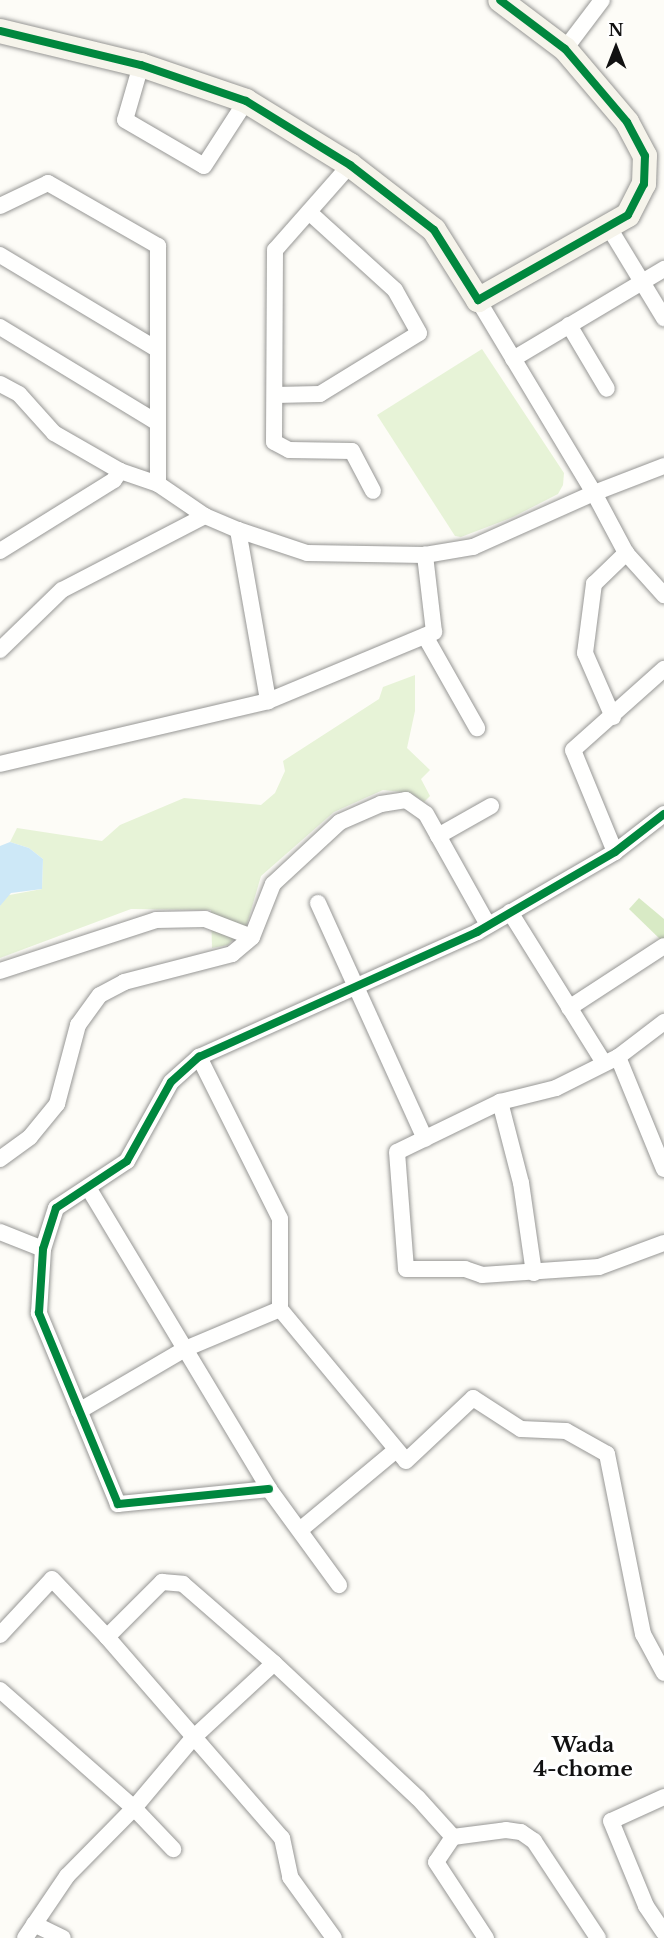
<!DOCTYPE html>
<style>
body{margin:0}
#map{position:relative;width:664px;height:1938px;overflow:hidden;background:#fdfcf7;font-family:"Libre Baskerville",serif}
div>[style]{position:absolute}
.green>*{inset:0;background:#e7f3d7}
.forest>*{inset:0;background:#d8eac5}
.water>*{inset:0;background:#cde8f7}
.roads{filter:drop-shadow(0 0 2px #979795) drop-shadow(0 0 2px #979795)}
.street>*{height:16px;margin:-8px;padding:0 8px;transform-origin:8px;border-radius:8px;background:#fffffe}
.secondary>*{height:24px;margin:-12px;padding:0 12px;transform-origin:12px;border-radius:12px;background:#f6f4eb}
.cycleway>*{height:8px;margin:-4px;padding:0 4px;transform-origin:4px;border-radius:4px;background:#00873e}
span{translate:-50% -50%;white-space:nowrap;text-align:center;line-height:1.15;-webkit-text-stroke:6px #fff;paint-order:stroke}
.neighbourhood-label{font-size:21px;color:#111;font-weight:700}
.north{position:absolute;left:586px;top:18px;width:60px;height:60px;-webkit-text-stroke:4px #fff;paint-order:stroke;rotate:0deg;font-size:16px;font-weight:700;line-height:24px;text-align:center;color:#111}
.north::after{content:'';display:block;margin:auto;width:21px;height:27px;background:#111;clip-path:polygon(50% 0,100% 100%,50% 72%,0 100%)}
</style>
<div id="map">
<div class="green">
<i style="clip-path:polygon(482px 349px,564px 473px,563px 485px,558px 494px,513px 517px,461px 537px,455px 536px,377px 415px)"></i>
<i style="clip-path:polygon(415px 675px,415px 711px,407px 748px,430px 770px,421px 779px,430px 796px,424px 802px,411px 793px,383px 790px,334px 812px,261px 876px,247px 924px,228px 945px,212px 948px,211px 910px,131px 909px,0 958px,0 906px,4px 896px,42px 889px,43px 859px,29px 848px,10px 842px,17px 828px,102px 841px,120px 825px,184px 798px,261px 805px,275px 793px,285px 771px,283px 761px,379px 699px,383px 687px)"></i>
</div>
<div class="forest">
<i style="clip-path:polygon(639px 898px,664px 919px,664px 943px,629px 909px)"></i>
</div>
<div class="water">
<i style="clip-path:polygon(10px 842px,29px 848px,43px 859px,42px 889px,11px 893px,0 906px,0 846px)"></i>
</div>
<div class="roads">
<div class="street">
<i style="left:565px;top:49px;width:61px;rotate:-52.9deg"></i>
<i style="left:141px;top:65px;width:57px;rotate:106.2deg"></i>
<i style="left:125px;top:120px;width:91px;rotate:30.2deg"></i>
<i style="left:204px;top:166px;width:77px;rotate:-57.1deg"></i>
<i style="left:350px;top:165px;width:113px;rotate:131.4deg"></i>
<i style="left:275px;top:250px;width:192px;rotate:90.3deg"></i>
<i style="left:274px;top:442px;width:17px;rotate:28deg"></i>
<i style="left:289px;top:450px;width:63px;rotate:0.9deg"></i>
<i style="left:352px;top:451px;width:45px;rotate:62.3deg"></i>
<i style="left:0;top:206px;width:53px;rotate:-25.6deg"></i>
<i style="left:48px;top:183px;width:127px;rotate:29.8deg"></i>
<i style="left:158px;top:246px;width:238px;rotate:90deg"></i>
<i style="left:158px;top:484px;width:40px;rotate:-161.1deg"></i>
<i style="left:120px;top:471px;width:76px;rotate:-150.1deg"></i>
<i style="left:54px;top:433px;width:52px;rotate:-131.9deg"></i>
<i style="left:19px;top:394px;width:21px;rotate:-152deg"></i>
<i style="left:608px;top:226px;width:108px;rotate:58.7deg"></i>
<i style="left:0;top:255px;width:184px;rotate:31deg"></i>
<i style="left:478px;top:300px;width:225px;rotate:59deg"></i>
<i style="left:594px;top:493px;width:75px;rotate:-21.1deg"></i>
<i style="left:569px;top:325px;width:74px;rotate:59.3deg"></i>
<i style="left:0;top:327px;width:185px;rotate:31.3deg"></i>
<i style="left:513px;top:359px;width:176px;rotate:-30.8deg"></i>
<i style="left:275px;top:395px;width:45px;rotate:-1.3deg"></i>
<i style="left:320px;top:394px;width:116px;rotate:-31.6deg"></i>
<i style="left:419px;top:333px;width:49px;rotate:-119.2deg"></i>
<i style="left:395px;top:290px;width:116px;rotate:-137.8deg"></i>
<i style="left:205px;top:516px;width:36px;rotate:23deg"></i>
<i style="left:238px;top:530px;width:174px;rotate:80deg"></i>
<i style="left:268px;top:701px;width:180px;rotate:-22.6deg"></i>
<i style="left:434px;top:632px;width:78px;rotate:-96.7deg"></i>
<i style="left:425px;top:555px;width:118px;rotate:-179deg"></i>
<i style="left:307px;top:553px;width:73px;rotate:-161.6deg"></i>
<i style="left:0;top:551px;width:134px;rotate:-31.9deg"></i>
<i style="left:114px;top:480px;width:11px;rotate:-56deg"></i>
<i style="left:425px;top:555px;width:49px;rotate:-9.5deg"></i>
<i style="left:473px;top:547px;width:133px;rotate:-24.1deg"></i>
<i style="left:594px;top:493px;width:68px;rotate:61.9deg"></i>
<i style="left:626px;top:553px;width:57px;rotate:47.9deg"></i>
<i style="left:425px;top:636px;width:106px;rotate:60.5deg"></i>
<i style="left:0;top:650px;width:86px;rotate:-44.1deg"></i>
<i style="left:62px;top:590px;width:161px;rotate:-27.4deg"></i>
<i style="left:205px;top:516px;width:57px;rotate:-145.8deg"></i>
<i style="left:613px;top:717px;width:70px;rotate:-113.6deg"></i>
<i style="left:585px;top:653px;width:70px;rotate:-82.6deg"></i>
<i style="left:594px;top:584px;width:45px;rotate:-44.1deg"></i>
<i style="left:0;top:764px;width:275px;rotate:-13.2deg"></i>
<i style="left:438px;top:836px;width:61px;rotate:-29.5deg"></i>
<i style="left:615px;top:852px;width:110px;rotate:-112.4deg"></i>
<i style="left:573px;top:750px;width:122px;rotate:-41.7deg"></i>
<i style="left:318px;top:903px;width:259px;rotate:65.6deg"></i>
<i style="left:510px;top:912px;width:178px;rotate:58.1deg"></i>
<i style="left:0;top:971px;width:164px;rotate:-18.1deg"></i>
<i style="left:156px;top:920px;width:49px;rotate:-1.2deg"></i>
<i style="left:205px;top:919px;width:50px;rotate:21deg"></i>
<i style="left:569px;top:1008px;width:113px;rotate:-33.1deg"></i>
<i style="left:199px;top:1057px;width:181px;rotate:63.4deg"></i>
<i style="left:280px;top:1219px;width:90px;rotate:90deg"></i>
<i style="left:280px;top:1309px;width:197px;rotate:50.3deg"></i>
<i style="left:406px;top:1461px;width:92px;rotate:-43.2deg"></i>
<i style="left:473px;top:1398px;width:57px;rotate:32.9deg"></i>
<i style="left:521px;top:1429px;width:45px;rotate:2.5deg"></i>
<i style="left:566px;top:1431px;width:47px;rotate:29.3deg"></i>
<i style="left:607px;top:1454px;width:184px;rotate:78.7deg"></i>
<i style="left:643px;top:1634px;width:44px;rotate:61.7deg"></i>
<i style="left:618px;top:1057px;width:121px;rotate:67.7deg"></i>
<i style="left:500px;top:1102px;width:114px;rotate:154.1deg"></i>
<i style="left:397px;top:1152px;width:117px;rotate:85.6deg"></i>
<i style="left:406px;top:1269px;width:59px"></i>
<i style="left:465px;top:1269px;width:18px;rotate:19deg"></i>
<i style="left:482px;top:1275px;width:117px;rotate:-3.9deg"></i>
<i style="left:599px;top:1267px;width:69px;rotate:-20.3deg"></i>
<i style="left:0;top:1159px;width:37px;rotate:-36deg"></i>
<i style="left:30px;top:1137px;width:43px;rotate:-50.7deg"></i>
<i style="left:57px;top:1104px;width:82px;rotate:-75.1deg"></i>
<i style="left:78px;top:1025px;width:37px;rotate:-54deg"></i>
<i style="left:100px;top:995px;width:27px;rotate:-28deg"></i>
<i style="left:124px;top:982px;width:112px;rotate:-14.5deg"></i>
<i style="left:232px;top:954px;width:26px;rotate:-40deg"></i>
<i style="left:252px;top:937px;width:57px;rotate:-68.4deg"></i>
<i style="left:273px;top:884px;width:91px;rotate:-42.8deg"></i>
<i style="left:340px;top:822px;width:45px;rotate:-23.7deg"></i>
<i style="left:381px;top:804px;width:25px;rotate:-9deg"></i>
<i style="left:406px;top:800px;width:24px;rotate:35deg"></i>
<i style="left:426px;top:814px;width:127px;rotate:60.8deg"></i>
<i style="left:89px;top:1189px;width:350px;rotate:59deg"></i>
<i style="left:269px;top:1489px;width:119px;rotate:53.9deg"></i>
<i style="left:0;top:1232px;width:46px;rotate:21.6deg"></i>
<i style="left:534px;top:1273px;width:91px;rotate:-98.2deg"></i>
<i style="left:521px;top:1183px;width:84px;rotate:-104.5deg"></i>
<i style="left:500px;top:1102px;width:58px;rotate:-14deg"></i>
<i style="left:556px;top:1088px;width:69px;rotate:-26.6deg"></i>
<i style="left:618px;top:1057px;width:58px;rotate:-37.3deg"></i>
<i style="left:79px;top:1411px;width:123px;rotate:-30.3deg"></i>
<i style="left:185px;top:1349px;width:103px;rotate:-22.8deg"></i>
<i style="left:269px;top:1489px;width:152px;rotate:174.3deg"></i>
<i style="left:118px;top:1504px;width:207px;rotate:-112.5deg"></i>
<i style="left:39px;top:1313px;width:64px;rotate:-86.4deg"></i>
<i style="left:43px;top:1249px;width:43px;rotate:-72.4deg"></i>
<i style="left:56px;top:1208px;width:85px;rotate:-33.5deg"></i>
<i style="left:127px;top:1161px;width:90px;rotate:-60.9deg"></i>
<i style="left:171px;top:1082px;width:38px;rotate:-42deg"></i>
<i style="left:199px;top:1057px;width:305px;rotate:-24.2deg"></i>
<i style="left:477px;top:932px;width:160px;rotate:-30.1deg"></i>
<i style="left:615px;top:852px;width:62px;rotate:-37.8deg"></i>
<i style="left:300px;top:1530px;width:125px;rotate:-39.8deg"></i>
<i style="left:0;top:1635px;width:76px;rotate:-47.1deg"></i>
<i style="left:52px;top:1579px;width:80px;rotate:46.5deg"></i>
<i style="left:107px;top:1637px;width:78px;rotate:-45deg"></i>
<i style="left:162px;top:1582px;width:21px;rotate:5deg"></i>
<i style="left:183px;top:1584px;width:121px;rotate:41deg"></i>
<i style="left:107px;top:1637px;width:267px;rotate:49deg"></i>
<i style="left:282px;top:1838px;width:40px;rotate:78deg"></i>
<i style="left:290px;top:1877px;width:75px;rotate:54.2deg"></i>
<i style="left:0;top:1690px;width:179px;rotate:41.4deg"></i>
<i style="left:134px;top:1808px;width:57px;rotate:46.4deg"></i>
<i style="left:664px;top:1797px;width:58px;rotate:155.6deg"></i>
<i style="left:611px;top:1821px;width:92px;rotate:67.6deg"></i>
<i style="left:646px;top:1906px;width:32px;rotate:56deg"></i>
<i style="left:453px;top:1837px;width:30px;rotate:124deg"></i>
<i style="left:436px;top:1862px;width:91px;rotate:56.7deg"></i>
<i style="left:34px;top:1924px;width:32px;rotate:26deg"></i>
<i style="left:25px;top:1938px;width:75px;rotate:-55.9deg"></i>
<i style="left:67px;top:1876px;width:95px;rotate:-45.4deg"></i>
<i style="left:134px;top:1808px;width:92px;rotate:-49.9deg"></i>
<i style="left:193px;top:1738px;width:110px;rotate:-42.8deg"></i>
<i style="left:274px;top:1663px;width:197px;rotate:43.2deg"></i>
<i style="left:418px;top:1798px;width:52px;rotate:48.1deg"></i>
<i style="left:453px;top:1837px;width:53px;rotate:-7.5deg"></i>
<i style="left:506px;top:1830px;width:15px;rotate:8deg"></i>
<i style="left:521px;top:1832px;width:16px;rotate:35deg"></i>
<i style="left:534px;top:1841px;width:116px;rotate:56.6deg"></i>
</div>
<div class="secondary">
<i style="left:0;top:31px;width:145px;rotate:13.6deg"></i>
<i style="left:141px;top:65px;width:111px;rotate:18.9deg"></i>
<i style="left:246px;top:101px;width:122px;rotate:31.6deg"></i>
<i style="left:350px;top:165px;width:106px;rotate:37.7deg"></i>
<i style="left:434px;top:230px;width:83px;rotate:57.8deg"></i>
<i style="left:478px;top:300px;width:172px;rotate:-29.5deg"></i>
<i style="left:628px;top:215px;width:35px;rotate:-63deg"></i>
<i style="left:644px;top:184px;width:28px;rotate:-88deg"></i>
<i style="left:645px;top:156px;width:38px;rotate:-118deg"></i>
<i style="left:627px;top:122px;width:96px;rotate:-130.3deg"></i>
<i style="left:565px;top:49px;width:81px;rotate:-143deg"></i>
</div>
</div>
<div class="cycleway">
<i style="left:0;top:31px;width:145px;rotate:13.6deg"></i>
<i style="left:141px;top:65px;width:111px;rotate:18.9deg"></i>
<i style="left:246px;top:101px;width:122px;rotate:31.6deg"></i>
<i style="left:350px;top:165px;width:106px;rotate:37.7deg"></i>
<i style="left:434px;top:230px;width:83px;rotate:57.8deg"></i>
<i style="left:478px;top:300px;width:172px;rotate:-29.5deg"></i>
<i style="left:628px;top:215px;width:35px;rotate:-63deg"></i>
<i style="left:644px;top:184px;width:28px;rotate:-88deg"></i>
<i style="left:645px;top:156px;width:38px;rotate:-118deg"></i>
<i style="left:627px;top:122px;width:96px;rotate:-130.3deg"></i>
<i style="left:565px;top:49px;width:81px;rotate:-143deg"></i>
<i style="left:269px;top:1489px;width:152px;rotate:174.3deg"></i>
<i style="left:118px;top:1504px;width:207px;rotate:-112.5deg"></i>
<i style="left:39px;top:1313px;width:64px;rotate:-86.4deg"></i>
<i style="left:43px;top:1249px;width:43px;rotate:-72.4deg"></i>
<i style="left:56px;top:1208px;width:85px;rotate:-33.5deg"></i>
<i style="left:127px;top:1161px;width:90px;rotate:-60.9deg"></i>
<i style="left:171px;top:1082px;width:38px;rotate:-42deg"></i>
<i style="left:199px;top:1057px;width:305px;rotate:-24.2deg"></i>
<i style="left:477px;top:932px;width:160px;rotate:-30.1deg"></i>
<i style="left:615px;top:852px;width:62px;rotate:-37.8deg"></i>
</div>
<div class="neighbourhood-label">
<span style="left:583px;top:1757px">Wada<br>4-chome</span>
</div>
<div class="north">N</div>
</div>
